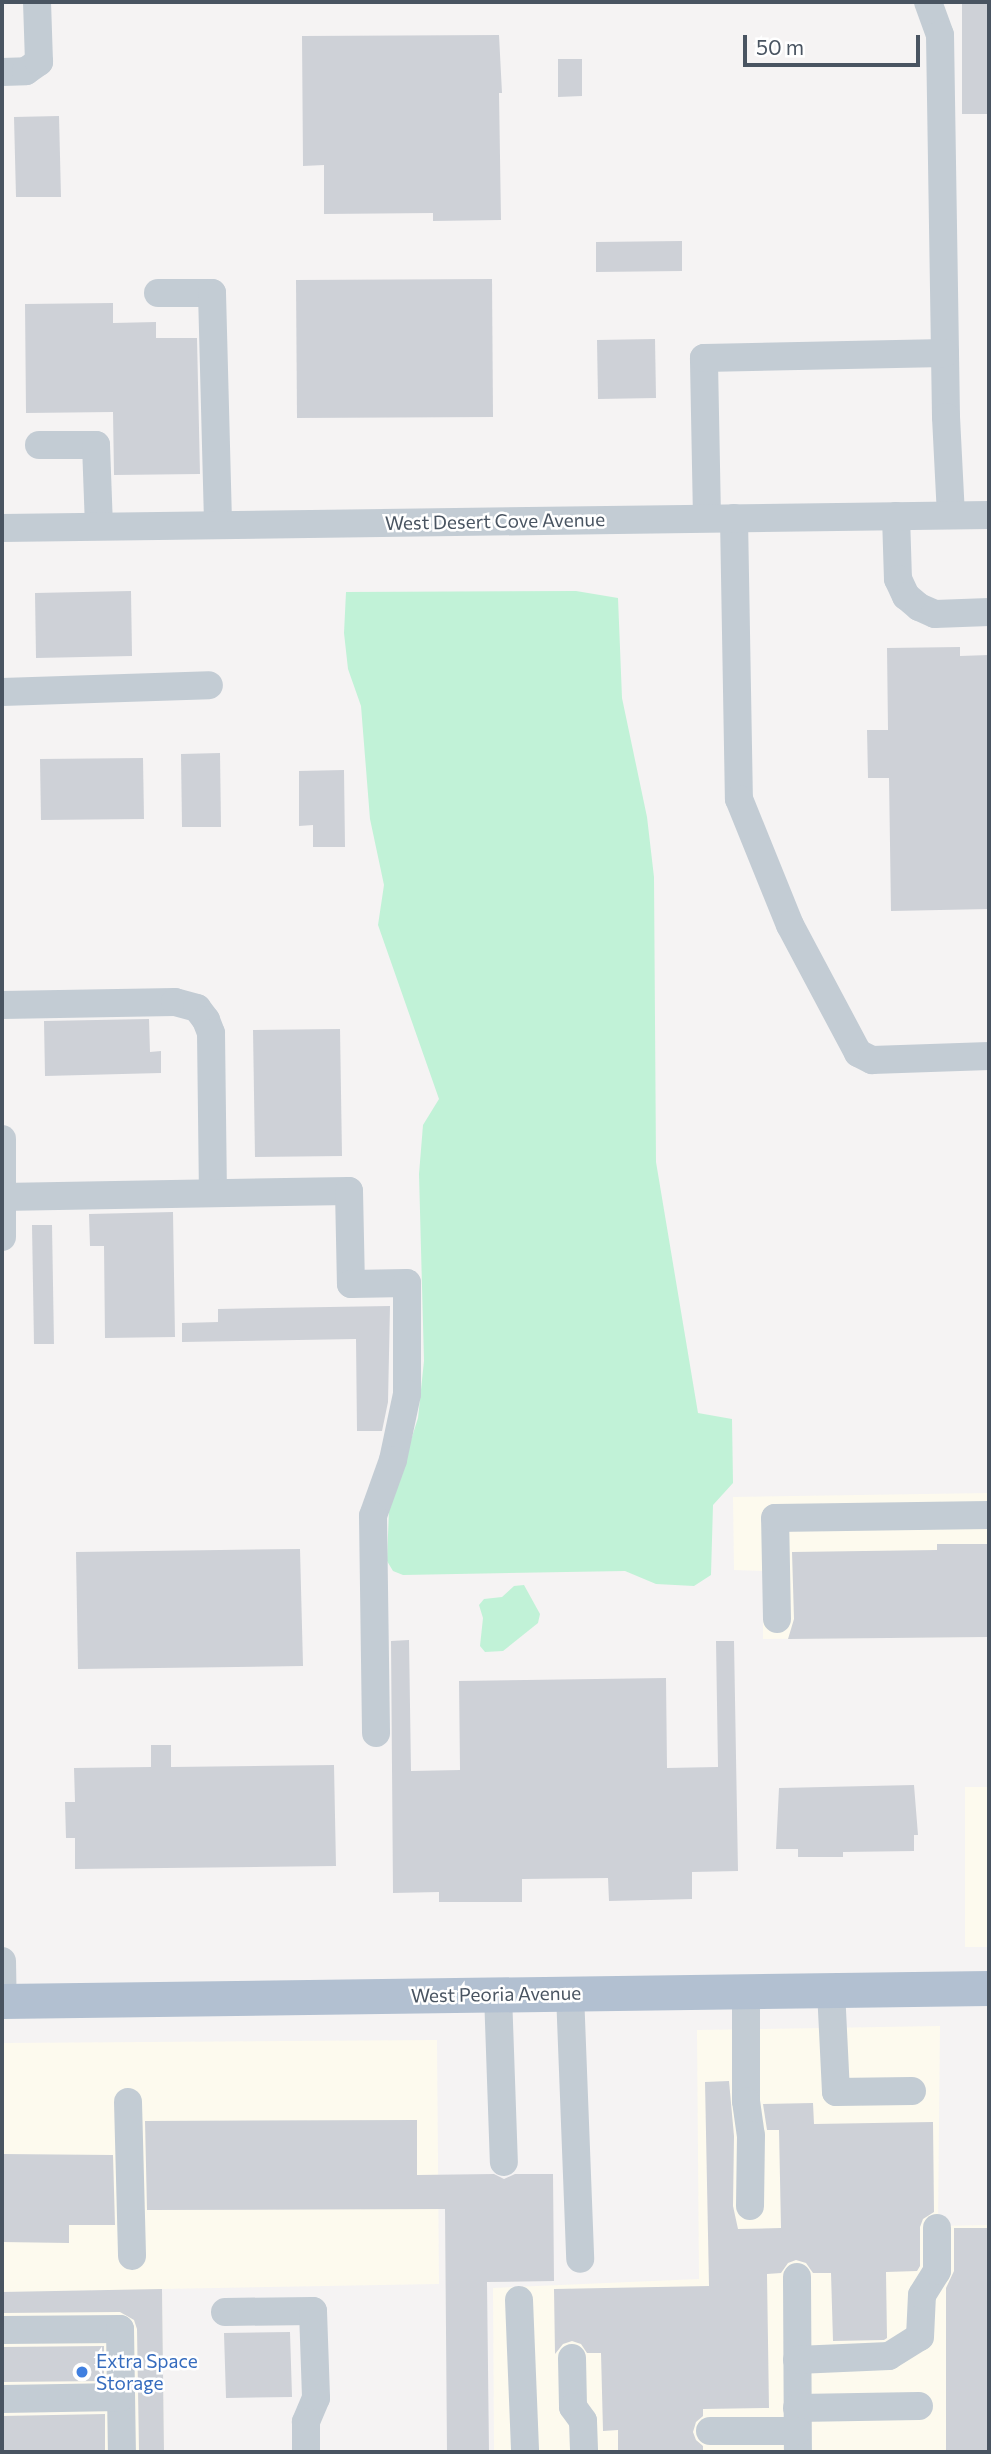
<!DOCTYPE html>
<style>
body{margin:0}
#map{position:relative;width:991px;height:2454px;overflow:hidden;background:#f5f3f3;font-family:Commissioner,sans-serif}
div>[style]{position:absolute}
.commercial>*{inset:0;background:#fdfaee}
.green>*{inset:0;background:#c1f2d7}
.building>*{inset:0;background:#ced1d7}
.minor>*{height:28px;margin:-14px;padding:0 14px;transform-origin:14px;border-radius:14px;background:#c3ccd4}
.major>*{height:35px;margin:-17.5px;padding:0 17.5px;transform-origin:17.5px;border-radius:17.5px;background:#b2c0d1}
.dots>*{width:19px;height:19px;translate:-50% -50%;box-sizing:border-box;border:4px solid #fff;border-radius:50%}
span{translate:-50% -50%;white-space:nowrap;text-align:center;line-height:1.15;-webkit-text-stroke:5px #fff;paint-order:stroke}
.street-label{font-size:19px;color:#495461}
.shop-label{font-size:19px;color:#366cbe}
.left{translate:0 -50%;text-align:left}
.frame{position:absolute;inset:0;border:4px solid #495461;pointer-events:none}
.scale{position:absolute;left:743px;top:35px;width:177px;height:32px;box-sizing:border-box;border:4px solid #495461;border-top:0;padding-left:9px;font-size:21px;line-height:24px;white-space:nowrap;color:#495461;-webkit-text-stroke:5px #fff;paint-order:stroke}
</style>
<div id="map">
<div class="commercial">
<i style="clip-path:polygon(989px 1493px,989px 1637px,763px 1639px,763px 1571px,734px 1570px,733px 1497px)"></i>
<i style="clip-path:polygon(965px 1787px,989px 1787px,989px 1947px,965px 1947px)"></i>
<i style="clip-path:polygon(940px 2026px,938px 2226px,989px 2225px,989px 2452px,494px 2452px,493px 2288px,699px 2279px,697px 2030px)"></i>
<i style="clip-path:polygon(437px 2040px,439px 2284px,162px 2289px,164px 2452px,2px 2452px,2px 2043px)"></i>
</div>
<div class="green">
<i style="clip-path:polygon(576px 591px,618px 598px,622px 698px,647px 817px,654px 877px,656px 1162px,698px 1413px,732px 1419px,733px 1483px,713px 1505px,711px 1575px,694px 1586px,656px 1584px,625px 1571px,403px 1575px,393px 1571px,387px 1561px,389px 1509px,418px 1418px,424px 1361px,419px 1174px,423px 1125px,439px 1099px,378px 925px,384px 885px,370px 819px,361px 706px,348px 669px,344px 633px,346px 592px)"></i>
<i style="clip-path:polygon(524px 1585px,540px 1614px,538px 1623px,503px 1651px,485px 1652px,480px 1646px,483px 1618px,479px 1605px,484px 1599px,502px 1597px,514px 1586px)"></i>
</div>
<div class="building">
<i style="clip-path:polygon(962px 2px,989px 2px,989px 114px,962px 114px)"></i>
<i style="clip-path:polygon(499px 35px,502px 93px,499px 93px,501px 220px,433px 221px,433px 213px,324px 214px,324px 165px,303px 166px,302px 36px)"></i>
<i style="clip-path:polygon(558px 59px,582px 59px,582px 96px,558px 97px)"></i>
<i style="clip-path:polygon(59px 116px,61px 197px,16px 197px,14px 117px)"></i>
<i style="clip-path:polygon(682px 241px,682px 271px,596px 272px,596px 242px)"></i>
<i style="clip-path:polygon(492px 279px,493px 417px,297px 418px,296px 280px)"></i>
<i style="clip-path:polygon(113px 303px,113px 323px,156px 322px,156px 338px,197px 338px,200px 474px,114px 475px,113px 412px,26px 413px,25px 304px)"></i>
<i style="clip-path:polygon(655px 339px,656px 398px,598px 399px,597px 340px)"></i>
<i style="clip-path:polygon(131px 591px,132px 656px,36px 658px,35px 593px)"></i>
<i style="clip-path:polygon(960px 647px,960px 656px,989px 655px,989px 909px,891px 911px,889px 778px,868px 778px,867px 730px,888px 730px,887px 648px)"></i>
<i style="clip-path:polygon(220px 753px,221px 827px,182px 827px,181px 754px)"></i>
<i style="clip-path:polygon(143px 758px,144px 819px,41px 820px,40px 759px)"></i>
<i style="clip-path:polygon(344px 770px,345px 847px,313px 847px,313px 825px,299px 826px,299px 771px)"></i>
<i style="clip-path:polygon(149px 1019px,150px 1052px,161px 1051px,161px 1073px,45px 1076px,44px 1021px)"></i>
<i style="clip-path:polygon(340px 1029px,342px 1156px,255px 1157px,253px 1030px)"></i>
<i style="clip-path:polygon(173px 1212px,175px 1337px,105px 1338px,104px 1246px,90px 1246px,89px 1214px)"></i>
<i style="clip-path:polygon(32px 1225px,52px 1225px,54px 1344px,34px 1344px)"></i>
<i style="clip-path:polygon(390px 1306px,388px 1402px,382px 1431px,357px 1431px,356px 1339px,182px 1342px,182px 1323px,218px 1322px,218px 1309px)"></i>
<i style="clip-path:polygon(937px 1544px,989px 1544px,989px 1637px,788px 1639px,794px 1619px,792px 1552px,937px 1550px)"></i>
<i style="clip-path:polygon(300px 1549px,303px 1666px,78px 1669px,76px 1552px)"></i>
<i style="clip-path:polygon(409px 1640px,411px 1771px,460px 1770px,459px 1681px,666px 1678px,667px 1768px,718px 1767px,716px 1641px,734px 1641px,738px 1871px,692px 1872px,692px 1899px,609px 1901px,608px 1878px,522px 1879px,522px 1902px,439px 1902px,439px 1892px,393px 1893px,391px 1641px)"></i>
<i style="clip-path:polygon(151px 1745px,171px 1745px,171px 1767px,334px 1765px,336px 1866px,75px 1869px,75px 1838px,66px 1838px,65px 1802px,75px 1802px,74px 1768px,151px 1767px)"></i>
<i style="clip-path:polygon(914px 1785px,918px 1835px,914px 1835px,914px 1851px,843px 1852px,843px 1857px,798px 1857px,798px 1849px,776px 1849px,779px 1788px)"></i>
<i style="clip-path:polygon(729px 2081px,734px 2136px,733px 2206px,738px 2229px,781px 2228px,779px 2130px,767px 2130px,763px 2104px,813px 2103px,814px 2124px,933px 2122px,934px 2212px,923px 2219px,920px 2227px,920px 2266px,917px 2271px,886px 2272px,887px 2338px,884px 2340px,833px 2341px,831px 2273px,813px 2273px,806px 2263px,796px 2260px,788px 2263px,781px 2273px,767px 2274px,769px 2408px,703px 2409px,703px 2416px,696px 2422px,693px 2432px,696px 2440px,703px 2446px,703px 2452px,618px 2452px,618px 2430px,603px 2431px,601px 2353px,587px 2353px,581px 2344px,572px 2341px,563px 2344px,555px 2354px,554px 2289px,709px 2286px,705px 2082px)"></i>
<i style="clip-path:polygon(417px 2120px,417px 2175px,494px 2174px,504px 2179px,515px 2174px,553px 2174px,554px 2281px,487px 2282px,489px 2452px,447px 2452px,445px 2209px,147px 2210px,145px 2121px)"></i>
<i style="clip-path:polygon(2px 2154px,113px 2155px,115px 2225px,69px 2225px,69px 2243px,2px 2242px)"></i>
<i style="clip-path:polygon(954px 2228px,989px 2228px,989px 2451px,946px 2451px,946px 2288px,954px 2271px)"></i>
<i style="clip-path:polygon(162px 2289px,164px 2452px,139px 2452px,137px 2329px,134px 2320px,120px 2312px,2px 2313px,2px 2292px)"></i>
<i style="clip-path:polygon(290px 2332px,292px 2397px,226px 2398px,224px 2333px)"></i>
<i style="clip-path:polygon(104px 2346px,104px 2381px,2px 2382px,2px 2347px)"></i>
<i style="clip-path:polygon(105px 2414px,105px 2452px,2px 2452px,2px 2416px)"></i>
</div>
<div class="minor">
<i style="left:928px;top:2px;width:35px;rotate:70deg"></i>
<i style="left:940px;top:35px;width:382px;rotate:89.1deg"></i>
<i style="left:946px;top:417px;width:98px;rotate:87.1deg"></i>
<i style="left:2px;top:72px;width:24px;rotate:-2deg"></i>
<i style="left:26px;top:71px;width:16px;rotate:-35deg"></i>
<i style="left:39px;top:62px;width:60px;rotate:-91.9deg"></i>
<i style="left:158px;top:293px;width:54px"></i>
<i style="left:212px;top:293px;width:232px;rotate:88.5deg"></i>
<i style="left:39px;top:445px;width:57px"></i>
<i style="left:96px;top:445px;width:81px;rotate:87.9deg"></i>
<i style="left:896px;top:516px;width:63px;rotate:88.2deg"></i>
<i style="left:898px;top:579px;width:19px;rotate:65deg"></i>
<i style="left:906px;top:596px;width:17px;rotate:40deg"></i>
<i style="left:919px;top:607px;width:17px;rotate:24deg"></i>
<i style="left:935px;top:614px;width:54px;rotate:-2.1deg"></i>
<i style="left:707px;top:518px;width:160px;rotate:-91.1deg"></i>
<i style="left:704px;top:358px;width:241px;rotate:-1.2deg"></i>
<i style="left:734px;top:518px;width:281px;rotate:89deg"></i>
<i style="left:739px;top:799px;width:136px;rotate:68deg"></i>
<i style="left:790px;top:925px;width:145px;rotate:62deg"></i>
<i style="left:858px;top:1053px;width:16px;rotate:27deg"></i>
<i style="left:872px;top:1060px;width:117px;rotate:-2deg"></i>
<i style="left:2px;top:528px;width:987px;rotate:-0.75deg"></i>
<i style="left:2px;top:692px;width:207px;rotate:-1.9deg"></i>
<i style="left:2px;top:1005px;width:173px;rotate:-1deg"></i>
<i style="left:175px;top:1002px;width:23px;rotate:15deg"></i>
<i style="left:197px;top:1008px;width:15px;rotate:53deg"></i>
<i style="left:206px;top:1020px;width:14px;rotate:69deg"></i>
<i style="left:211px;top:1033px;width:160px;rotate:89.3deg"></i>
<i style="left:2px;top:1139px;width:98px;rotate:90deg"></i>
<i style="left:2px;top:1197px;width:347px;rotate:-1deg"></i>
<i style="left:349px;top:1191px;width:93px;rotate:88.8deg"></i>
<i style="left:351px;top:1284px;width:56px;rotate:-1deg"></i>
<i style="left:407px;top:1283px;width:111px;rotate:90deg"></i>
<i style="left:407px;top:1394px;width:67px;rotate:102deg"></i>
<i style="left:393px;top:1460px;width:59px;rotate:109.7deg"></i>
<i style="left:373px;top:1516px;width:217px;rotate:89.2deg"></i>
<i style="left:777px;top:1619px;width:101px;rotate:-91.1deg"></i>
<i style="left:775px;top:1518px;width:214px;rotate:-0.8deg"></i>
<i style="left:2px;top:1961px;width:39px;rotate:89deg"></i>
<i style="left:831px;top:1990px;width:102px;rotate:87.2deg"></i>
<i style="left:836px;top:2092px;width:76px;rotate:-0.8deg"></i>
<i style="left:746px;top:1991px;width:110px;rotate:90deg"></i>
<i style="left:746px;top:2101px;width:34px;rotate:82deg"></i>
<i style="left:751px;top:2135px;width:71px;rotate:90.8deg"></i>
<i style="left:570px;top:1993px;width:266px;rotate:87.8deg"></i>
<i style="left:498px;top:1994px;width:168px;rotate:88deg"></i>
<i style="left:128px;top:2102px;width:154px;rotate:88.5deg"></i>
<i style="left:797px;top:2277px;width:175px;rotate:89.7deg"></i>
<i style="left:519px;top:2300px;width:152px;rotate:87.7deg"></i>
<i style="left:225px;top:2312px;width:88px;rotate:-0.7deg"></i>
<i style="left:313px;top:2311px;width:87px;rotate:88deg"></i>
<i style="left:316px;top:2398px;width:26px;rotate:113deg"></i>
<i style="left:306px;top:2422px;width:30px;rotate:90deg"></i>
<i style="left:2px;top:2330px;width:118px;rotate:-0.5deg"></i>
<i style="left:120px;top:2329px;width:123px;rotate:89.1deg"></i>
<i style="left:572px;top:2358px;width:49px;rotate:88.8deg"></i>
<i style="left:573px;top:2407px;width:17px;rotate:54deg"></i>
<i style="left:583px;top:2421px;width:31px;rotate:88deg"></i>
<i style="left:797px;top:2360px;width:92px;rotate:-2.5deg"></i>
<i style="left:889px;top:2356px;width:36px;rotate:-32deg"></i>
<i style="left:920px;top:2337px;width:42px;rotate:-87.3deg"></i>
<i style="left:922px;top:2295px;width:28px;rotate:-58deg"></i>
<i style="left:937px;top:2271px;width:43px;rotate:-90deg"></i>
<i style="left:2px;top:2399px;width:119px;rotate:-1deg"></i>
<i style="left:797px;top:2408px;width:122px;rotate:-0.9deg"></i>
<i style="left:710px;top:2431px;width:87px"></i>
</div>
<div class="major">
<i style="left:2px;top:2001px;width:987px;rotate:-0.75deg"></i>
</div>
<div class="dots">
<i style="left:82px;top:2372px;background:#3f7fe0"></i>
</div>
<div class="street-label">
<span style="left:495px;top:521px;rotate:-1deg">West Desert Cove Avenue</span>
<span style="left:496px;top:1994px;rotate:-1deg">West Peoria Avenue</span>
</div>
<div class="shop-label">
<span class="left" style="left:96px;top:2372px">Extra Space<br>Storage</span>
</div>
<div class="frame"></div>
<div class="scale">50 m</div>
</div>
